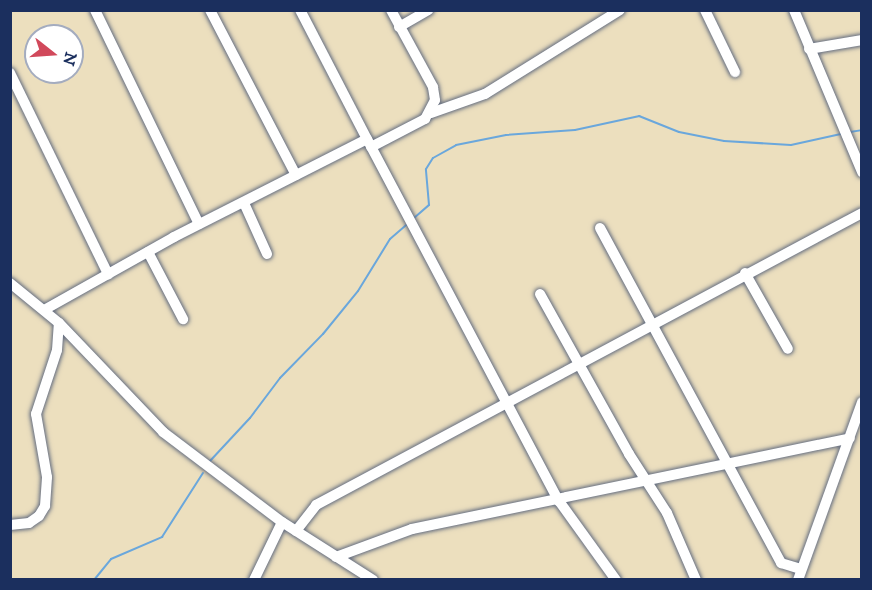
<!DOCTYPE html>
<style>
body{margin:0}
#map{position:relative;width:872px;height:590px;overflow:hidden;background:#ecdfbe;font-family:"IM FELL DW Pica",serif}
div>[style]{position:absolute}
.stream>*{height:2px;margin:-1px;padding:0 1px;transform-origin:1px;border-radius:1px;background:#6aa7dc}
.roads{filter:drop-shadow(0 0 2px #646d80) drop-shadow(0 0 2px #646d80)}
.minor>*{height:10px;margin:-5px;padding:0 5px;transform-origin:5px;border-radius:5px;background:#fff}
span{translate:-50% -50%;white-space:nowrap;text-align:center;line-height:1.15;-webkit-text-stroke:6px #fff;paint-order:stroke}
.frame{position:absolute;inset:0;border:12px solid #1b2f5e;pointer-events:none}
.north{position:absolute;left:24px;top:24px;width:60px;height:60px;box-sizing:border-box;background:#fff;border:2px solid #a4acbf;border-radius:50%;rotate:107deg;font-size:16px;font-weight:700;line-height:24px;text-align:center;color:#1b2f5e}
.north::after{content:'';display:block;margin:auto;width:21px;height:27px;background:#d1495b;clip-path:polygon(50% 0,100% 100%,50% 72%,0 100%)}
</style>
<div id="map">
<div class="stream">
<i style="left:850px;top:132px;width:12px;rotate:-9deg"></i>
<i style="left:414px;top:218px;width:20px;rotate:-41deg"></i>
<i style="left:429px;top:205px;width:36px;rotate:-95deg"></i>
<i style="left:426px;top:169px;width:13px;rotate:-58deg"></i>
<i style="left:433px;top:158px;width:26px;rotate:-29deg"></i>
<i style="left:456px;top:145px;width:51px;rotate:-11.3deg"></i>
<i style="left:506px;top:135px;width:69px;rotate:-4.1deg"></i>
<i style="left:575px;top:130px;width:66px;rotate:-12.3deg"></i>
<i style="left:639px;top:116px;width:43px;rotate:21.8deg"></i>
<i style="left:679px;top:132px;width:46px;rotate:11.3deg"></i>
<i style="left:724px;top:141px;width:67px;rotate:3.4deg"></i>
<i style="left:791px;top:145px;width:51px;rotate:-12.4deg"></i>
<i style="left:210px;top:461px;width:59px;rotate:-47.1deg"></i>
<i style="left:250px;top:418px;width:50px;rotate:-53.1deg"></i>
<i style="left:280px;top:378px;width:62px;rotate:-45.7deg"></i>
<i style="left:323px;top:334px;width:55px;rotate:-50.9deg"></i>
<i style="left:358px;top:291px;width:61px;rotate:-58.4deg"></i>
<i style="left:390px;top:239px;width:23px;rotate:-41deg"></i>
<i style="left:94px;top:580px;width:27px;rotate:-51deg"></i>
<i style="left:111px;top:559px;width:56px;rotate:-23.3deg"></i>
<i style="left:162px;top:537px;width:76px;rotate:-57.4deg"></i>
</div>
<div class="roads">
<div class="minor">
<i style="left:95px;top:10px;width:238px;rotate:64.1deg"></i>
<i style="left:210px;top:10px;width:186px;rotate:62.5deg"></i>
<i style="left:705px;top:10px;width:69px;rotate:64.2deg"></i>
<i style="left:794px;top:10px;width:176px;rotate:67.2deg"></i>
<i style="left:399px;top:27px;width:34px;rotate:-30deg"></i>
<i style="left:809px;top:49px;width:54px;rotate:-9.6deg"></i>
<i style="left:10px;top:73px;width:224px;rotate:64deg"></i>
<i style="left:431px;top:113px;width:57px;rotate:-19.4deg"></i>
<i style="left:485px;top:94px;width:159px;rotate:-31.9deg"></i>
<i style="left:367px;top:139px;width:410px;rotate:62.1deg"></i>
<i style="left:559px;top:501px;width:97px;rotate:54.2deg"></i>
<i style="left:371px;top:147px;width:61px;rotate:-27.4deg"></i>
<i style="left:425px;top:119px;width:21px;rotate:-62deg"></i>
<i style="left:435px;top:100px;width:13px;rotate:-99deg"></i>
<i style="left:433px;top:87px;width:88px;rotate:-118.6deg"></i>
<i style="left:244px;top:203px;width:56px;rotate:65.7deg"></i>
<i style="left:600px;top:228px;width:381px;rotate:61.6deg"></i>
<i style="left:781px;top:563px;width:21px;rotate:17deg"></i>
<i style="left:148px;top:252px;width:76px;rotate:62.4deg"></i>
<i style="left:745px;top:273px;width:87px;rotate:60.5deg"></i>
<i style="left:10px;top:283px;width:63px;rotate:39.2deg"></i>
<i style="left:59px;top:323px;width:151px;rotate:46.3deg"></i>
<i style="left:163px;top:432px;width:149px;rotate:37.1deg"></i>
<i style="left:282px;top:522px;width:108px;rotate:32.5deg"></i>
<i style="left:540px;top:294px;width:183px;rotate:60.9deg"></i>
<i style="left:629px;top:454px;width:70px;rotate:57.2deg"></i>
<i style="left:667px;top:513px;width:73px;rotate:66.6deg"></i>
<i style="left:44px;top:310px;width:149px;rotate:-29.3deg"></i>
<i style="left:174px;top:237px;width:216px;rotate:-26.9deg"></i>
<i style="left:367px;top:139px;width:145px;rotate:-117.4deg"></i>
<i style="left:10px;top:525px;width:19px;rotate:-6deg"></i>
<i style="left:29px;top:523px;width:12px;rotate:-35deg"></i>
<i style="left:39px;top:516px;width:12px;rotate:-59deg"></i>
<i style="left:45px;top:506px;width:29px;rotate:-86deg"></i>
<i style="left:47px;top:477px;width:64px;rotate:-99.9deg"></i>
<i style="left:36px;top:414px;width:67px;rotate:-71.8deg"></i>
<i style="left:57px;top:350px;width:27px;rotate:-86deg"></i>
<i style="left:296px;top:531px;width:33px;rotate:-52deg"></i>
<i style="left:316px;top:505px;width:619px;rotate:-28.14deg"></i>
<i style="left:336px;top:557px;width:81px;rotate:-20.2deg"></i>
<i style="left:412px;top:529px;width:447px;rotate:-11.7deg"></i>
<i style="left:254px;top:580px;width:64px;rotate:-64.2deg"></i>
<i style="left:798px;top:580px;width:189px;rotate:-70.2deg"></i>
</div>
</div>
<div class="frame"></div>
<div class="north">N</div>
</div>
